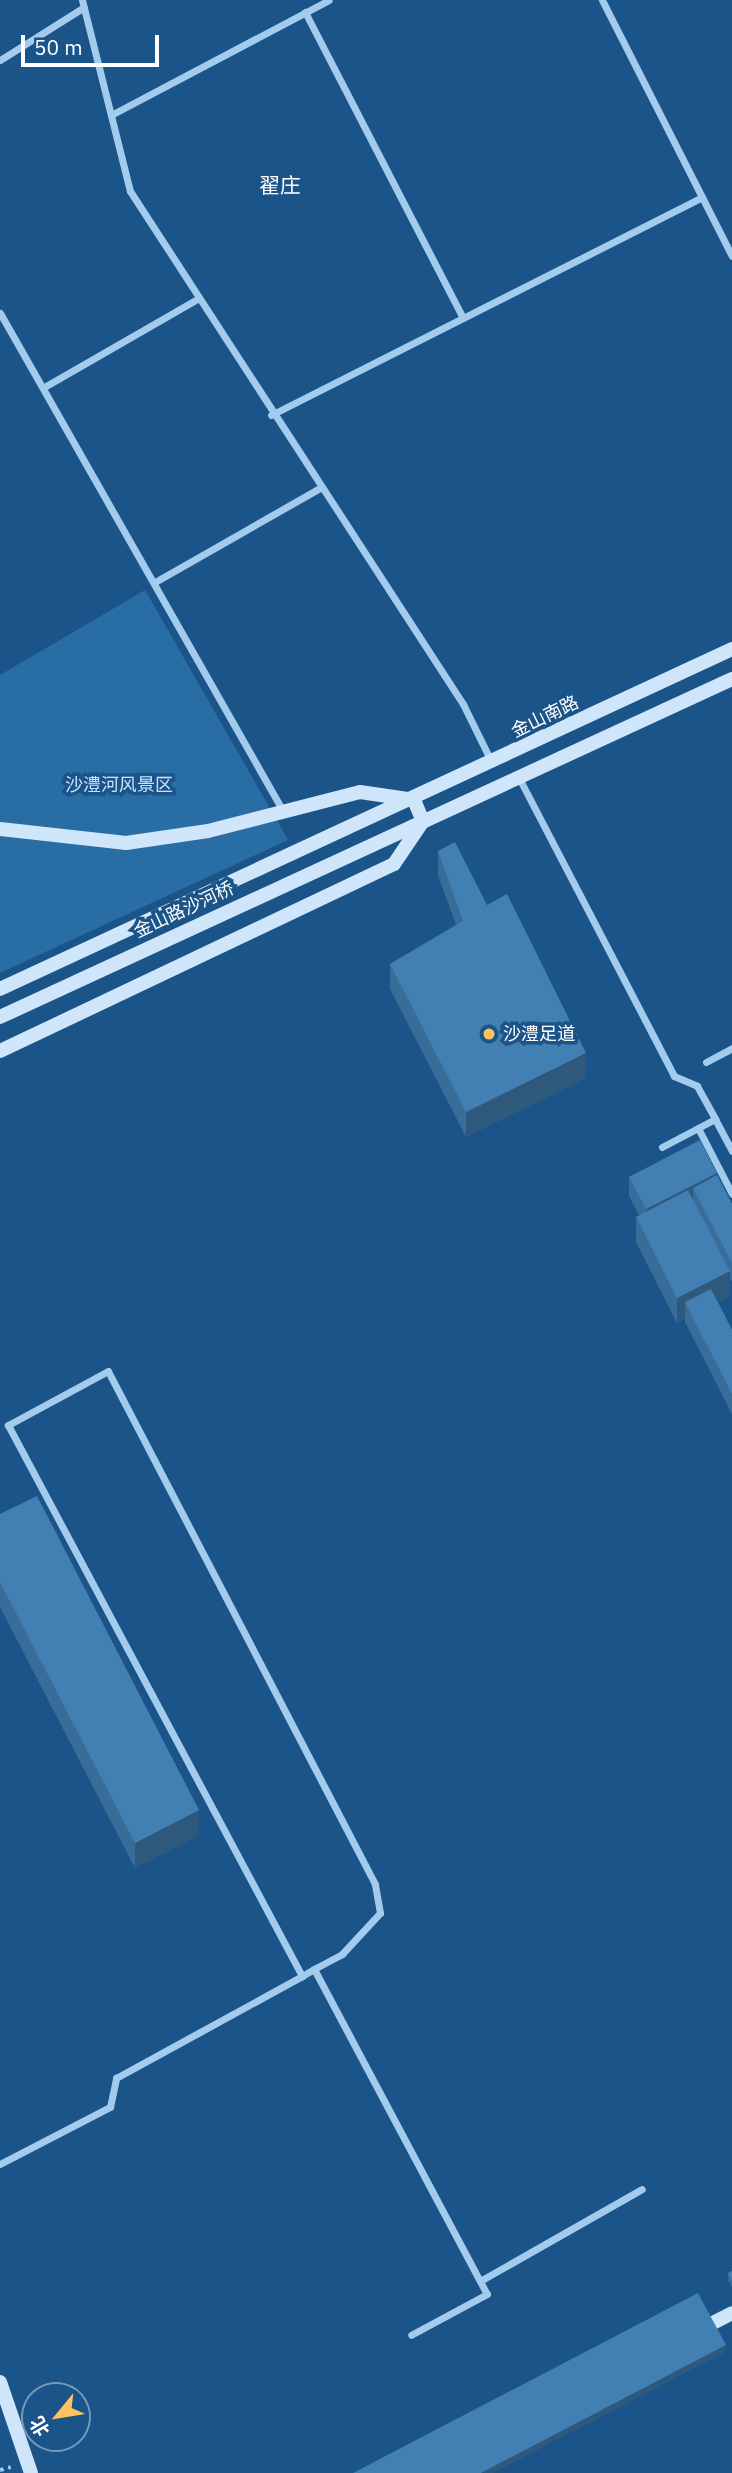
<!DOCTYPE html>
<meta charset="utf-8">
<style>
body{margin:0}
#map{position:relative;width:732px;height:2473px;overflow:hidden;background:#1a5489;font-family:"IBM Plex Sans","Noto Sans SC",sans-serif}
div>[style]{position:absolute}
.green>*{inset:0;background:#296da5}
.path>*{height:3.5px;margin-top:-1.75px;transform-origin:0;background:repeating-linear-gradient(90deg,#a3cbed 0 3.5px,transparent 0 8.5px)}
.street>*{height:7px;margin:-3.5px;padding:0 3.5px;transform-origin:3.5px;border-radius:3.5px;background:#a3cbed}
.secondary>*{height:14px;margin:-7px;padding:0 7px;transform-origin:7px;border-radius:7px;background:#cfe5f9}
.wall>*{inset:0;background:#396d99}
.shaded-wall>*{inset:0;background:#2e597d}
.building>*{inset:0;background:#427fb2}
.dots>*{width:19px;height:19px;translate:-50% -50%;box-sizing:border-box;border:4px solid #1a5489;border-radius:50%}
span{translate:-50% -50%;white-space:nowrap;text-align:center;line-height:1.15;-webkit-text-stroke:7px #1a5489;paint-order:stroke}
.street-label{font-size:18px;color:#fff}
.park-label{font-size:18px;color:#c8e3f9}
.poi-label{font-size:18px;color:#fff}
.left{translate:0 -50%;text-align:left}
.quarter-label{font-size:21px;color:#fff}
.north{position:absolute;left:21px;top:2382px;width:70px;height:70px;box-sizing:border-box;background:#1a5489;border:2px solid #7698b8;border-radius:50%;rotate:240deg;font-size:19px;font-weight:700;line-height:28px;text-align:center;color:#fff}
.north::after{content:'';display:block;margin:auto;width:24px;height:32px;background:#ffc25f;clip-path:polygon(50% 0,100% 100%,50% 72%,0 100%)}
.scale{position:absolute;left:21px;top:35px;width:138px;height:32px;box-sizing:border-box;border:4px solid #fff;border-top:0;padding-left:9px;font-size:21px;line-height:24px;white-space:nowrap;color:#fff;-webkit-text-stroke:5px #1a5489;paint-order:stroke}
</style>
<div id="map">
<div class="green">
<i style="clip-path:polygon(145px 590px,288px 840px,0 973px,0 675px)"></i>
</div>
<div class="path">
<i style="left:0;top:2470px;width:11px;rotate:-15deg"></i>
</div>
<div class="street">
<i style="left:82px;top:0;width:197px;rotate:75.9deg"></i>
<i style="left:130px;top:191px;width:612px;rotate:57.01deg"></i>
<i style="left:463px;top:704px;width:66px;rotate:63.8deg"></i>
<i style="left:602px;top:0;width:287px;rotate:63.1deg"></i>
<i style="left:305px;top:12px;width:344px;rotate:62.7deg"></i>
<i style="left:0;top:60px;width:99px;rotate:-32.2deg"></i>
<i style="left:111px;top:115px;width:246px;rotate:-27.8deg"></i>
<i style="left:0;top:313px;width:573px;rotate:60.39deg"></i>
<i style="left:46px;top:386px;width:174px;rotate:-29.9deg"></i>
<i style="left:271px;top:415px;width:483px;rotate:-26.8deg"></i>
<i style="left:155px;top:582px;width:190px;rotate:-29.7deg"></i>
<i style="left:519px;top:778px;width:336px;rotate:62.5deg"></i>
<i style="left:674px;top:1076px;width:25px;rotate:23deg"></i>
<i style="left:697px;top:1086px;width:38px;rotate:61deg"></i>
<i style="left:715px;top:1119px;width:60px;rotate:152.2deg"></i>
<i style="left:706px;top:1062px;width:30px;rotate:-28deg"></i>
<i style="left:715px;top:1119px;width:36px;rotate:62deg"></i>
<i style="left:698px;top:1128px;width:74px;rotate:62.7deg"></i>
<i style="left:314px;top:1969px;width:368px;rotate:62deg"></i>
<i style="left:487px;top:2294px;width:86px;rotate:151.7deg"></i>
<i style="left:0;top:2164px;width:124px;rotate:-27.4deg"></i>
<i style="left:110px;top:2107px;width:30px;rotate:-78deg"></i>
<i style="left:116px;top:2078px;width:212px;rotate:-28.7deg"></i>
<i style="left:302px;top:1976px;width:14px;rotate:-30deg"></i>
<i style="left:314px;top:1969px;width:32px;rotate:-28deg"></i>
<i style="left:342px;top:1954px;width:56px;rotate:-47.2deg"></i>
<i style="left:380px;top:1913px;width:29px;rotate:-100deg"></i>
<i style="left:375px;top:1884px;width:578px;rotate:-117.5deg"></i>
<i style="left:108px;top:1371px;width:114px;rotate:151.6deg"></i>
<i style="left:8px;top:1425px;width:625px;rotate:61.92deg"></i>
<i style="left:480px;top:2281px;width:186px;rotate:-29.6deg"></i>
</div>
<div class="secondary">
<i style="left:0;top:829px;width:127px;rotate:6.3deg"></i>
<i style="left:126px;top:843px;width:83px;rotate:-8.3deg"></i>
<i style="left:208px;top:831px;width:157px;rotate:-14.4deg"></i>
<i style="left:360px;top:792px;width:55px;rotate:8.4deg"></i>
<i style="left:414px;top:800px;width:23px;rotate:67deg"></i>
<i style="left:423px;top:821px;width:52px;rotate:124deg"></i>
<i style="left:394px;top:864px;width:436px;rotate:154.6deg"></i>
<i style="left:0;top:989px;width:807px;rotate:-24.91deg"></i>
<i style="left:0;top:1017px;width:806px;rotate:-24.79deg"></i>
<i style="left:699px;top:2330px;width:37px;rotate:-27deg"></i>
<i style="left:0;top:2382px;width:96px;rotate:71.2deg"></i>
</div>
<div class="wall">
<i style="clip-path:polygon(438px 851px,487px 905px,586px 1078px,466px 1137px,390px 989px,390px 964px,456px 925px,438px 875px)"></i>
<i style="clip-path:polygon(717px 1176px,732px 1204px,732px 1282px,730px 1278px,730px 1296px,718px 1302px,732px 1330px,732px 1414px,685px 1322px,685px 1319px,677px 1323px,636px 1242px,636px 1217px,639px 1215px,629px 1196px,629px 1177px)"></i>
<i style="clip-path:polygon(0 1514px,199px 1835px,135px 1868px,0 1607px)"></i>
<i style="clip-path:polygon(732px 2271px,732px 2287px,728px 2280px,728px 2273px)"></i>
</div>
<div class="shaded-wall">
<i style="clip-path:polygon(586px 1053px,586px 1078px,466px 1137px,466px 1112px)"></i>
<i style="clip-path:polygon(717px 1173px,717px 1192px,693px 1188px,693px 1204px,646px 1228px,646px 1209px)"></i>
<i style="clip-path:polygon(730px 1271px,730px 1296px,692px 1316px,685px 1302px,685px 1319px,677px 1323px,677px 1298px)"></i>
<i style="clip-path:polygon(199px 1810px,199px 1835px,135px 1868px,135px 1843px)"></i>
<i style="clip-path:polygon(726px 2345px,726px 2352px,493px 2473px,481px 2473px)"></i>
</div>
<div class="building">
<i style="clip-path:polygon(455px 842px,487px 905px,507px 894px,586px 1053px,466px 1112px,390px 964px,463px 921px,438px 851px)"></i>
<i style="clip-path:polygon(700px 1140px,717px 1173px,646px 1209px,629px 1177px)"></i>
<i style="clip-path:polygon(717px 1175px,732px 1204px,732px 1263px,693px 1188px)"></i>
<i style="clip-path:polygon(688px 1190px,730px 1271px,677px 1298px,636px 1217px)"></i>
<i style="clip-path:polygon(711px 1289px,732px 1330px,732px 1394px,685px 1302px)"></i>
<i style="clip-path:polygon(37px 1496px,199px 1810px,135px 1843px,0 1582px,0 1514px)"></i>
<i style="clip-path:polygon(732px 2271px,732px 2280px,728px 2273px)"></i>
<i style="clip-path:polygon(698px 2293px,726px 2345px,481px 2473px,353px 2473px)"></i>
</div>
<div class="dots">
<i style="left:489px;top:1034px;background:#ffc25f"></i>
</div>
<div class="street-label">
<span style="left:545px;top:717px;rotate:-26deg">金山南路</span>
<span style="left:184px;top:910px;rotate:-25deg">金山路沙河桥</span>
</div>
<div class="park-label">
<span style="left:119px;top:785px">沙澧河风景区</span>
</div>
<div class="poi-label">
<span class="left" style="left:503px;top:1034px">沙澧足道</span>
</div>
<div class="quarter-label">
<span style="left:280px;top:185px">翟庄</span>
</div>
<div class="north">北</div>
<div class="scale">50 m</div>
</div>
